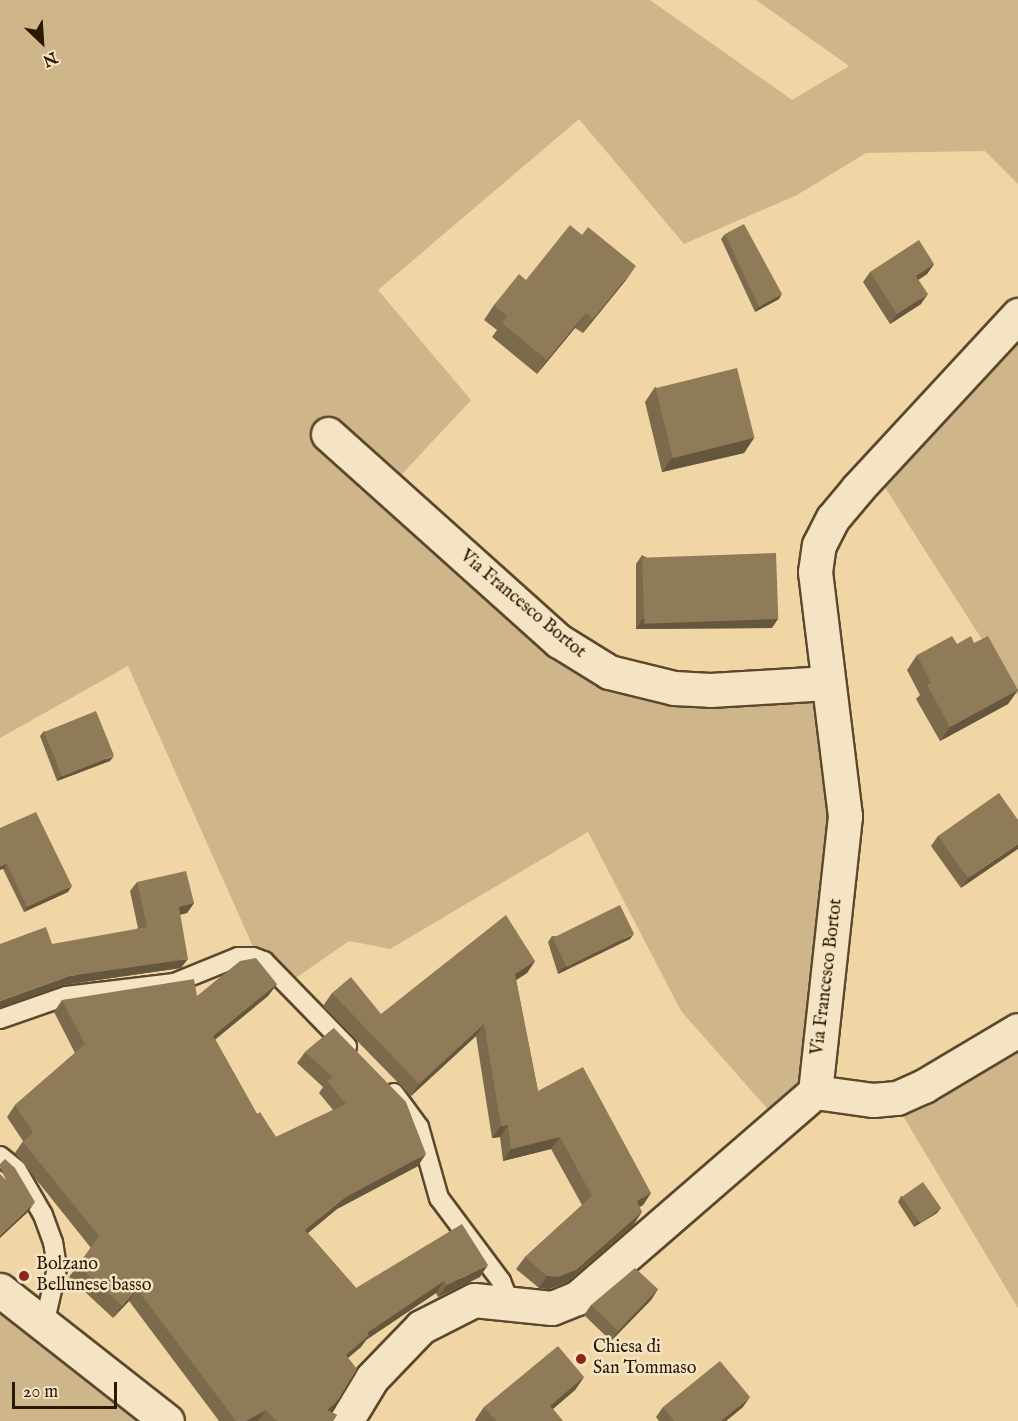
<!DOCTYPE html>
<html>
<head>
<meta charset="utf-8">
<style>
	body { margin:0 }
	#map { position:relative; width:1018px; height:1421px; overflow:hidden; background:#f0d6a5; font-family:"IM FELL English",serif }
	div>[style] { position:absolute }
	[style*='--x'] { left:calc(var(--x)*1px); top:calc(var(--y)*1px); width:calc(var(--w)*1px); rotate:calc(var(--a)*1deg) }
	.green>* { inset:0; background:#ceb68a }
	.roads { filter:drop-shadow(2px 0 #5b482d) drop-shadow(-2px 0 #5b482d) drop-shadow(0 2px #5b482d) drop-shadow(0 -2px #5b482d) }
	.lane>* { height:18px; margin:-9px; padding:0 9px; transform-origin:9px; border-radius:9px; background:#f5e4c4 }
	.street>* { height:33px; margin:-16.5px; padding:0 16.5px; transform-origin:16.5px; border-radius:16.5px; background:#f5e4c4 }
	.secondary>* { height:33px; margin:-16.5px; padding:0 16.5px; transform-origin:16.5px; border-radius:16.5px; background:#f5e4c4 }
	.wall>* { inset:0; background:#7c6a4c }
	.shaded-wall>* { inset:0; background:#65563e }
	.building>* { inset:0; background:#907b58; transform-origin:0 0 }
	.dots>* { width:16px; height:16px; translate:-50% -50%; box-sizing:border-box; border:3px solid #f5e4c4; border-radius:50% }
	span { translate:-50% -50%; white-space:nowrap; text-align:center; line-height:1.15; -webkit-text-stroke:5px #f5e4c4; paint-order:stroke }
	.street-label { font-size:18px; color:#291905 }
	.poi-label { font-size:18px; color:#291905 }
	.left { translate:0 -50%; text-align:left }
	.north { position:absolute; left:12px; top:12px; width:60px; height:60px; -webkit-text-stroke:4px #f5e4c4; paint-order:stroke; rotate:155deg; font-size:16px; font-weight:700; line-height:24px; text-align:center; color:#291905 }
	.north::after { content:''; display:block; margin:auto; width:21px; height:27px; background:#291905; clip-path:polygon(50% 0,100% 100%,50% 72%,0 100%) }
	.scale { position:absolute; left:12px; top:1382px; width:105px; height:27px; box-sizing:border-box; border:3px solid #291905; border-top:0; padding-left:8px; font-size:18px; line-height:21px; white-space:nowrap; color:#291905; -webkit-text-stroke:4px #f5e4c4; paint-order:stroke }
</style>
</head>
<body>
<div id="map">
	<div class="green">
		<div style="clip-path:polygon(0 0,650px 0,792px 100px,849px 66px,756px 0,1018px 0,1018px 184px,985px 151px,866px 153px,797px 195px,684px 244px,579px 119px,378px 290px,471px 400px,376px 502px,470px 578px,572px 672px,826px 673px,832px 1026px,787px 1131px,681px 1011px,588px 832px,390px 949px,349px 941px,290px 982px,254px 949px,128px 666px,0 738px)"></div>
		<div style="clip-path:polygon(1018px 301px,1018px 696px,870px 464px)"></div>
		<div style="clip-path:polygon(1018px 1031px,1018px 1308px,900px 1111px)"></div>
		<div style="clip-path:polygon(0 1301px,39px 1339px,139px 1421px,0 1421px)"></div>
	</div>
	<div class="roads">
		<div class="lane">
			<div style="--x:0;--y:1019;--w:70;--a:-19.2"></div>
			<div style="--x:66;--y:996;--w:109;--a:-6.9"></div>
			<div style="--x:174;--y:983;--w:69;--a:-22.1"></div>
			<div style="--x:238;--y:957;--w:15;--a:0"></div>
			<div style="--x:253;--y:957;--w:12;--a:20"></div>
			<div style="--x:264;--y:961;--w:119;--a:45.7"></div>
			<div style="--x:394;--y:1093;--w:42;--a:53.7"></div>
			<div style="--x:419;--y:1127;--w:74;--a:74.3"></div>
			<div style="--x:439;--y:1198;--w:104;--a:53.2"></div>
			<div style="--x:501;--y:1281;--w:24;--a:68"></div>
			<div style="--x:0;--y:1156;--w:22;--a:39"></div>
			<div style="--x:17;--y:1170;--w:52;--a:60"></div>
			<div style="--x:43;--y:1215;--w:29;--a:70"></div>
			<div style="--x:53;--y:1242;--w:26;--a:81"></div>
			<div style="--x:57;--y:1268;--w:58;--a:102.8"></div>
		</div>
		<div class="street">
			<div style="--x:328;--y:434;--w:310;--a:41.9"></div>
			<div style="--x:559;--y:641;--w:59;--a:31.8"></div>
			<div style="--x:609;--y:672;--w:67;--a:13.8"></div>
			<div style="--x:674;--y:688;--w:36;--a:3"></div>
			<div style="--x:710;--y:690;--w:118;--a:-3.4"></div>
			<div style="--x:815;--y:1092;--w:278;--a:-83.8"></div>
			<div style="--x:845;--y:816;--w:246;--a:-97"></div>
			<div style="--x:815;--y:572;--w:27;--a:-82"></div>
			<div style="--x:819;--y:545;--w:30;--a:-63"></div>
			<div style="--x:833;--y:518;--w:39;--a:-50"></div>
			<div style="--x:858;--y:488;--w:236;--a:-47.2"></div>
			<div style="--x:346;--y:1421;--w:50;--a:-58.8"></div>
			<div style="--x:372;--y:1378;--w:71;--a:-46.1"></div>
			<div style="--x:421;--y:1327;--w:59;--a:-27"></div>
			<div style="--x:474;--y:1300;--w:78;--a:5.9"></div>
			<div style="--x:552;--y:1308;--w:27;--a:-22"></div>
			<div style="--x:577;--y:1298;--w:315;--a:-40.9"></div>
			<div style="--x:815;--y:1092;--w:59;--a:7.9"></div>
			<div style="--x:873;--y:1100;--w:24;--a:-5"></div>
			<div style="--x:897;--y:1098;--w:30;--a:-24"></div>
			<div style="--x:924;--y:1086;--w:109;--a:-30.8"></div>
		</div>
		<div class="secondary">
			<div style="--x:0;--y:1290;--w:212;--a:38.1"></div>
		</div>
	</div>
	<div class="wall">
		<div style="clip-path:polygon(725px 234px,779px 299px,755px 312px,721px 239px)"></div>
		<div style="clip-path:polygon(934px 264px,927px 274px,918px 280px,921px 304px,890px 324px,863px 282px,870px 272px)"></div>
		<div style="clip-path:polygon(526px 280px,626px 280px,583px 333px,575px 328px,537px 374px,492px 337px,497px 330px,484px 320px,494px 305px)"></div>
		<div style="clip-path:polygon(655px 387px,754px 438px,744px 453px,662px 472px,645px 402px)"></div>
		<div style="clip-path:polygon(642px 555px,772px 628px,636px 629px,636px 564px)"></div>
		<div style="clip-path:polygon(974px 643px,1018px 690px,1008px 704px,940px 741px,916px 699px,920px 695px,907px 670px,917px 655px,957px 644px)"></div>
		<div style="clip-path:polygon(44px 731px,110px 761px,57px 781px,40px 736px)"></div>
		<div style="clip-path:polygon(1018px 820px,961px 888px,931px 846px,938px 836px)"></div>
		<div style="clip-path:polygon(0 828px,68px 892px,24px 912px,3px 869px)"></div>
		<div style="clip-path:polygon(137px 882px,194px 903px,187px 913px,180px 915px,181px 968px,63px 985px,138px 928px,130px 891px)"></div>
		<div style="clip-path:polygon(552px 936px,630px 939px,558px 974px,548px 942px)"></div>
		<div style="clip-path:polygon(535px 961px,527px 973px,516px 980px,538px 1091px,651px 1193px,643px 1205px,640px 1207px,634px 1224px,567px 1282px,549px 1289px,539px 1288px,516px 1269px,525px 1257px,582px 1205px,551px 1149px,503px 1161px,500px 1137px,492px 1138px,476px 1036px,411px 1096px,323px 1006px,332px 993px,381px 1014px)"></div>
		<div style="clip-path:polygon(277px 984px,268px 996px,215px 1039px,257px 1114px,276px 1137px,333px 1110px,319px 1093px,323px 1087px,297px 1063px,305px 1052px,334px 1028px,418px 1166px,337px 1209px,308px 1233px,356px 1288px,480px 1277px,438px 1297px,436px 1293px,366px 1340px,361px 1347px,348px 1358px,330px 1411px,337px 1415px,333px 1421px,219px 1421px,129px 1301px,113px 1318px,69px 1277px,91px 1248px,15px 1153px,23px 1141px,7px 1117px,15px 1105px,75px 1053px,54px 1012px,62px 1000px,197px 996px)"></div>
		<div style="clip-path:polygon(901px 1196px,937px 1213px,914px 1227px,898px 1202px)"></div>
		<div style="clip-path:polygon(658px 1289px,651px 1300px,611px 1341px,584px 1315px,591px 1305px)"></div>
		<div style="clip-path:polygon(584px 1377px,575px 1390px,553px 1409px,563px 1421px,476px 1421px,475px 1420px,484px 1407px)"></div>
		<div style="clip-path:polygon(663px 1407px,743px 1407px,726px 1421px,659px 1421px,656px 1417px)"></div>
	</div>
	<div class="shaded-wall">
		<div style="clip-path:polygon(934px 264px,927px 274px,909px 286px,916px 276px)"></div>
		<div style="clip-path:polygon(636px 266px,626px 280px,583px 333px,593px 319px)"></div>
		<div style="clip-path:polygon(782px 294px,779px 299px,755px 312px,759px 307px)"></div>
		<div style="clip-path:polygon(928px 294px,921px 304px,890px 324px,897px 314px)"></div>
		<div style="clip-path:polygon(586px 313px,575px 328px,537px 374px,547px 360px)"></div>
		<div style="clip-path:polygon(754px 438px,744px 453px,662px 472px,672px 458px)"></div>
		<div style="clip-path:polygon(642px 619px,778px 619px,772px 628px,636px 629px)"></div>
		<div style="clip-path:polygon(1018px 690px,1008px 704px,940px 741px,950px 727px)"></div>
		<div style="clip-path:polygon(114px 756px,110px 761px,57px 781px,61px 776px)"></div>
		<div style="clip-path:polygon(1018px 844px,1018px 849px,961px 888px,968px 878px)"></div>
		<div style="clip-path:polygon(7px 864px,3px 869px,0 870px,0 866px)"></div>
		<div style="clip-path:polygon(72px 886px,68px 892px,24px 912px,27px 907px)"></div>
		<div style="clip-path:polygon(194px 903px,187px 913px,172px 916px,179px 907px)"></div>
		<div style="clip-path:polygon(634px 934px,630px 939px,558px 974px,561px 969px)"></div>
		<div style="clip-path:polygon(188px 959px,181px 968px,63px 985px,0 1008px,0 1001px,69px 976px)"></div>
		<div style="clip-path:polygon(535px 961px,527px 973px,507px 986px,515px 974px)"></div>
		<div style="clip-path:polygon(277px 984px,268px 996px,205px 1048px,213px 1036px)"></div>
		<div style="clip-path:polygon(484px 1024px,476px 1036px,411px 1096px,419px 1084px)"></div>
		<div style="clip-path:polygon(508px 1125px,500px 1137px,492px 1138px,501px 1126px)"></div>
		<div style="clip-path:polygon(560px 1137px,551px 1149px,503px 1161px,511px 1149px)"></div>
		<div style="clip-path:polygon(426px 1154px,418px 1166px,337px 1209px,297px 1242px,305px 1230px,346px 1197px)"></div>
		<div style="clip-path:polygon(651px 1193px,643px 1205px,628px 1213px,637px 1201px)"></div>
		<div style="clip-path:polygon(35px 1202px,28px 1212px,0 1238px,0 1235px)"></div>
		<div style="clip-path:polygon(941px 1208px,937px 1213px,914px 1227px,917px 1222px)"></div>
		<div style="clip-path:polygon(642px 1212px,634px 1224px,567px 1282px,549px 1289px,539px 1288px,547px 1276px)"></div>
		<div style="clip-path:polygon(488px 1265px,480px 1277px,438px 1297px,447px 1285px)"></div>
		<div style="clip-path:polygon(444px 1281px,436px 1293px,366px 1340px,361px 1347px,337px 1367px,346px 1355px,367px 1333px)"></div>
		<div style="clip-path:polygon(137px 1289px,129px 1301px,113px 1318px,122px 1306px)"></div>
		<div style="clip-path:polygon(658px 1289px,651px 1300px,611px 1341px,618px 1331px)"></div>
		<div style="clip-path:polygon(584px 1377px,575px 1390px,541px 1419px,550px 1406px)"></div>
		<div style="clip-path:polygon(750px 1397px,743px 1407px,726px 1421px,721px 1421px)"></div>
		<div style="clip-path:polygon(338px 1400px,330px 1412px,327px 1410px)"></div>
		<div style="clip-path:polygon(266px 1410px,258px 1421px,246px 1421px)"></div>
	</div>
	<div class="building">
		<div style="clip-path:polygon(744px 224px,782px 294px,759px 307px,725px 234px)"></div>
		<div style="clip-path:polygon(570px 225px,582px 235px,588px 227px,636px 266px,593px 319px,586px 313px,547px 360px,502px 323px,507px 316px,494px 305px,519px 274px,526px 280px)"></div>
		<div style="clip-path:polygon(919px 240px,934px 264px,916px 276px,928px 294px,897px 314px,870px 272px)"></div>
		<div style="left:737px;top:368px;width:72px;height:84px;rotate:76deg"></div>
		<div style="left:776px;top:553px;width:66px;height:134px;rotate:88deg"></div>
		<div style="clip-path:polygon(952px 636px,957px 644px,971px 636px,974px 643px,988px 636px,1018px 690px,950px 727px,927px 685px,931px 683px,917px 655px)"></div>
		<div style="left:96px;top:711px;width:48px;height:56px;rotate:68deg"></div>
		<div style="clip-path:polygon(999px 793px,1018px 820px,1018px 844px,968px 878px,938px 836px)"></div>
		<div style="clip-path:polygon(36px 812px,72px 886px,27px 907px,7px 864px,0 866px,0 828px)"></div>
		<div style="clip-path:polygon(186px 871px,194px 903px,179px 907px,188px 959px,69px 976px,0 1001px,0 944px,46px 927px,52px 944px,147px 927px,137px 882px)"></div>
		<div style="left:620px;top:905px;width:32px;height:75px;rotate:64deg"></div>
		<div style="clip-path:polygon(506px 915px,535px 961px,515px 974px,538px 1091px,583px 1067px,651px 1193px,637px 1201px,642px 1212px,576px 1270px,558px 1277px,547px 1276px,525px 1257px,592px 1196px,560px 1137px,511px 1149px,508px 1125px,501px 1126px,484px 1024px,419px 1084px,332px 993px,351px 977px,381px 1014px)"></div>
		<div style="clip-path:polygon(256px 958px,277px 984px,213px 1036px,257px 1114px,260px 1112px,276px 1137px,346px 1104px,327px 1081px,333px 1077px,305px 1052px,334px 1028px,406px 1102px,426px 1154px,346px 1197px,305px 1230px,356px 1288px,462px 1224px,488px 1265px,447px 1285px,444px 1281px,367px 1333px,369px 1335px,346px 1355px,357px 1369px,338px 1400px,327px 1410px,337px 1415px,332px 1421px,277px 1421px,266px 1410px,246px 1421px,236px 1421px,137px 1289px,122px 1306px,78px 1265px,99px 1236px,23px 1142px,33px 1132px,15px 1105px,85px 1044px,62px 1000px,194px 979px,197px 996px,240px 961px)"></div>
		<div style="clip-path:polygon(5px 1159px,15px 1168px,35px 1202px,0 1235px,0 1174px,6px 1180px,0 1167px,0 1164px)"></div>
		<div style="left:923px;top:1182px;width:32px;height:26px;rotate:55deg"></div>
		<div style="clip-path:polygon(635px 1268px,658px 1289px,618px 1331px,591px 1305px)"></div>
		<div style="clip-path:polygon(558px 1346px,584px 1377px,550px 1406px,563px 1421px,496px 1421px,484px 1407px)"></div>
		<div style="clip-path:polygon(720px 1361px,750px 1397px,721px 1421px,674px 1421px,663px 1407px)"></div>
	</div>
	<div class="dots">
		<div style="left:24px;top:1276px;background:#8f2418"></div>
		<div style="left:581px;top:1359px;background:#8f2418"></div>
	</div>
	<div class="street-label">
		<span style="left:522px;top:605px;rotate:40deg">Via Francesco Bortot</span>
		<span style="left:828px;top:977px;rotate:-83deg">Via Francesco Bortot</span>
	</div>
	<div class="poi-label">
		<span class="left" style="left:36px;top:1276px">Bolzano<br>Bellunese basso</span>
		<span class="left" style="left:593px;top:1359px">Chiesa di<br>San Tommaso</span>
	</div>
	<div class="north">N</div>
	<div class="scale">20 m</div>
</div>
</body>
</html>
